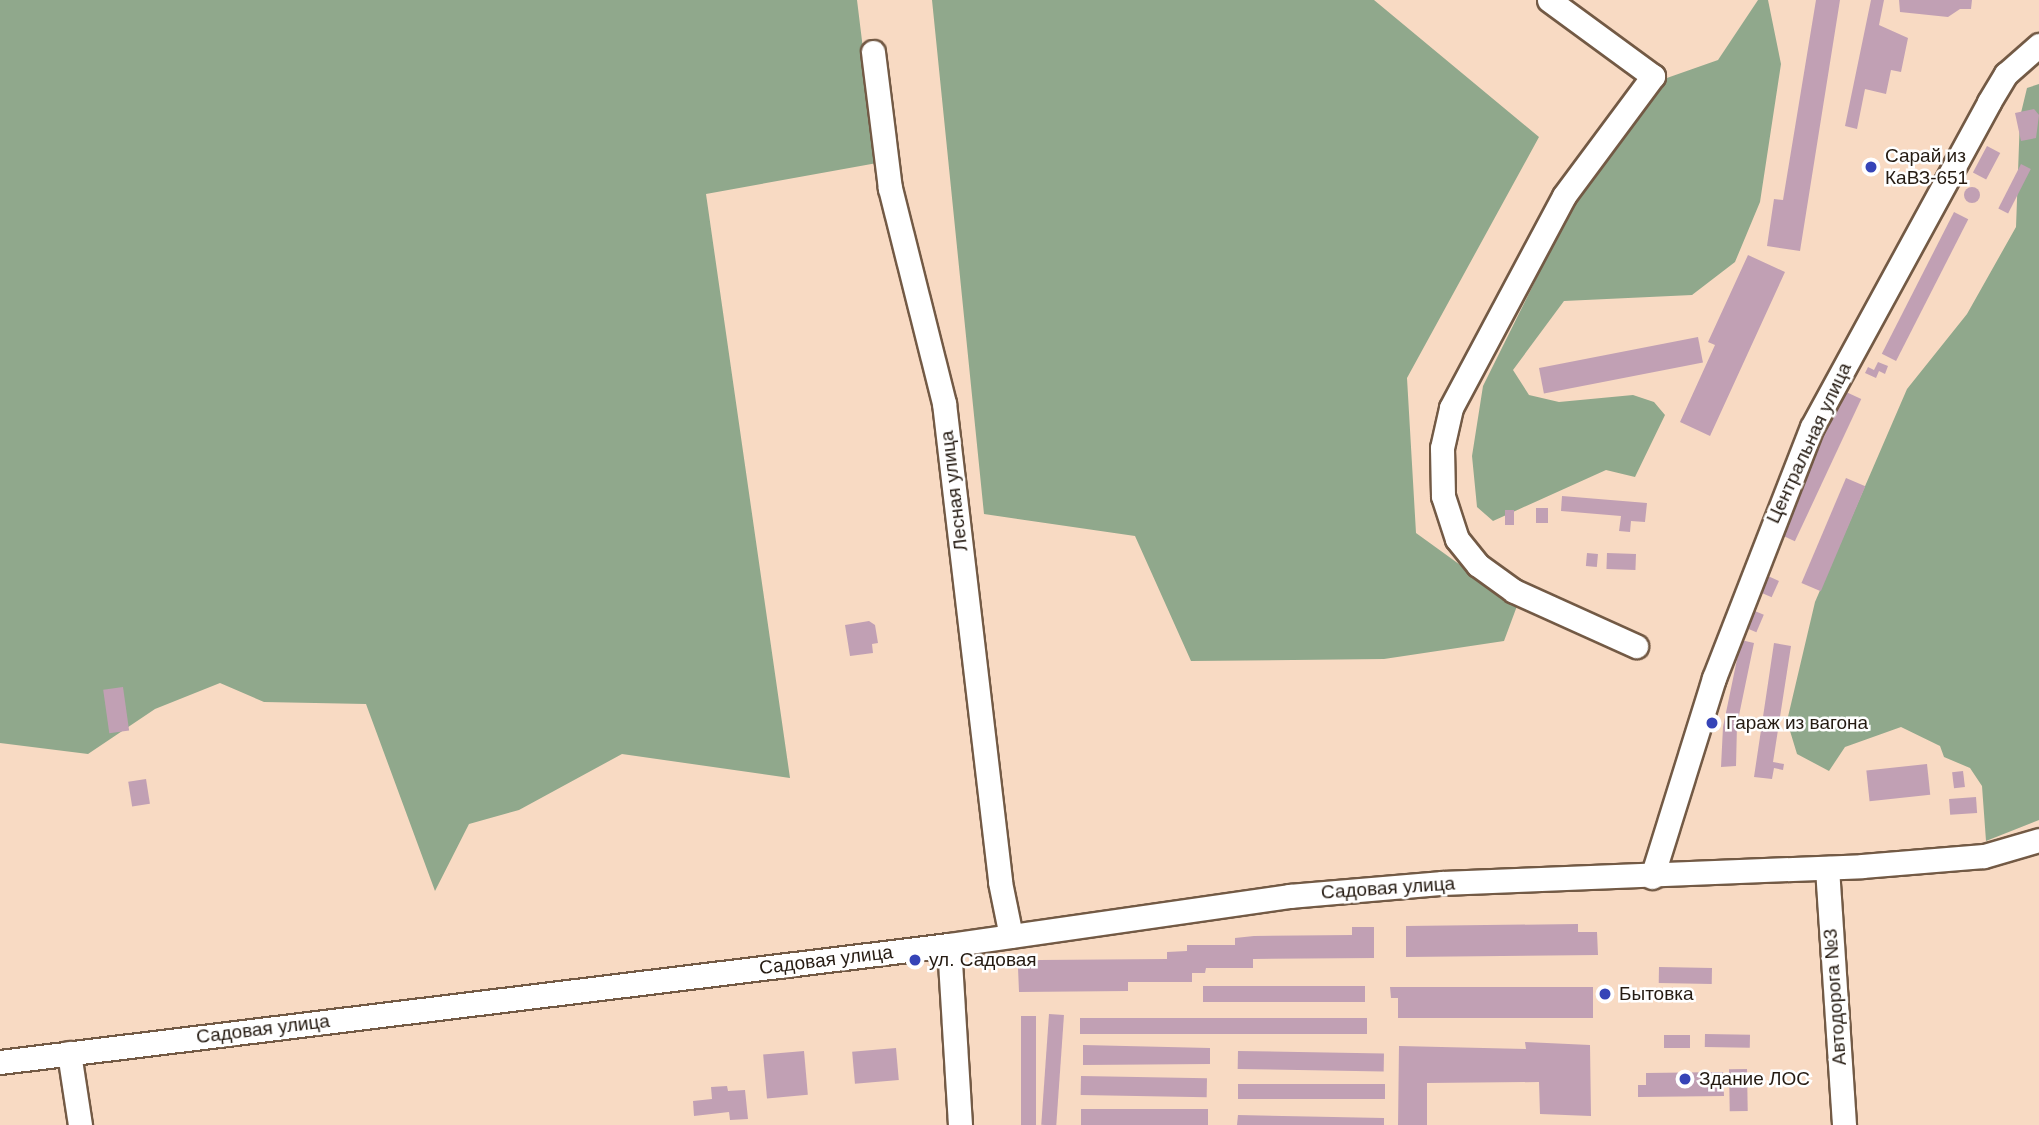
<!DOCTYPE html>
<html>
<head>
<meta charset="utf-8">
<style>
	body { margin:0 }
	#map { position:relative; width:2039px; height:1125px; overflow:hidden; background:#f8dac3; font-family:Helvetica,sans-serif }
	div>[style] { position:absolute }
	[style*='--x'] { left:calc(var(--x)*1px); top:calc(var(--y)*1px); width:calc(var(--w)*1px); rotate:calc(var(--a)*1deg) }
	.forest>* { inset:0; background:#90a88c }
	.building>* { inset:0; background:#c1a0b4; transform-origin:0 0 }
	.round { border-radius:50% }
	.roads { filter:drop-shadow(2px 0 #735a45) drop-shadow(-2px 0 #735a45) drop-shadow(0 2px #735a45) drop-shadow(0 -2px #735a45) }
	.minor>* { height:23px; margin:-11.5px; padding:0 11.5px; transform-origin:11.5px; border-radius:11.5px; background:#fff }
	.dots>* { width:19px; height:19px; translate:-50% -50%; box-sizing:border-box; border:4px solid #fff; border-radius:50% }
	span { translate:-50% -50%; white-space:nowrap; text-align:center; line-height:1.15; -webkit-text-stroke:5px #fff; paint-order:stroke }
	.poi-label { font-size:19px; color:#251b12 }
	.left { translate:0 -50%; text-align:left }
	.street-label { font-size:19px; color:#251b12 }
</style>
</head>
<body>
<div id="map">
	<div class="forest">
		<div style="clip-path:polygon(0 0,857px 0,877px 163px,706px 194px,790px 778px,622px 754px,519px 810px,469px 824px,435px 891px,366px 704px,264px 702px,220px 683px,155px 709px,88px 754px,0 743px)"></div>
		<div style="clip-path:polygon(932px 0,1374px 0,1539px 137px,1407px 378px,1416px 533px,1517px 606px,1504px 641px,1384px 659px,1191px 661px,1135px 536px,984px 514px)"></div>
		<div style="clip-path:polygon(1758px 0,1768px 0,1781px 64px,1760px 202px,1735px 262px,1692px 295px,1564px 301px,1513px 370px,1529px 395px,1559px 402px,1633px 395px,1654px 402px,1665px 415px,1635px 477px,1606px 470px,1493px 521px,1477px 507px,1472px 456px,1483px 386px,1575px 201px,1664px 79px,1718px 60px)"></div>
		<div style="clip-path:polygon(2039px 84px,2039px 820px,1986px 841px,1982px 786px,1970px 768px,1944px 757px,1940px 746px,1901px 727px,1845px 747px,1829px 771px,1797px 754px,1787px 721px,1815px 602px,1907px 389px,1967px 314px,2016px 227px,2020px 117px,2027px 88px)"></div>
	</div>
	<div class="building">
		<div style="clip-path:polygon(1816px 0,1840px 0,1800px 251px,1767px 246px,1774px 199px,1783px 200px)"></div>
		<div style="clip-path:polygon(1871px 0,1884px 0,1879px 25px,1908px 38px,1901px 72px,1891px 70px,1886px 94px,1865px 89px,1857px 129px,1845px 126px)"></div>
		<div style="clip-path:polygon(1899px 0,1972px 0,1971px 9px,1960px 9px,1948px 17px,1900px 12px)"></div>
		<div style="clip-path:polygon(2034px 109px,2039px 115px,2036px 138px,2021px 141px,2015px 113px)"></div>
		<div style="left:1987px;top:146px;width:15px;height:30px;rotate:28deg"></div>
		<div style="left:2021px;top:164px;width:11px;height:50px;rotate:27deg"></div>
		<div class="round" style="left:1964px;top:187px;width:16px;height:16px"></div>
		<div style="left:1954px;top:212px;width:16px;height:159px;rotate:27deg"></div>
		<div style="clip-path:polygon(1748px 255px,1785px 272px,1710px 436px,1680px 422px,1715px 345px,1708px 342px)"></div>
		<div style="left:1698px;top:337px;width:26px;height:162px;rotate:79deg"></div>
		<div style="clip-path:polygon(1878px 362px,1888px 366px,1885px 374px,1879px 371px,1876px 378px,1865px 373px,1868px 367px,1874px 370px)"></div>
		<div style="left:1844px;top:391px;width:19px;height:157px;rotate:25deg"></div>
		<div style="left:1846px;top:478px;width:21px;height:114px;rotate:23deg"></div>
		<div style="clip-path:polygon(1562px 496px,1647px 503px,1645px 522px,1631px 521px,1630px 532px,1619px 531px,1621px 516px,1561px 511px)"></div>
		<div style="left:1536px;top:508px;width:12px;height:15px"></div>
		<div style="left:1505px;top:510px;width:9px;height:15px"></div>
		<div style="left:1587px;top:553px;width:11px;height:13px;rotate:5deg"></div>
		<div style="left:1607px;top:553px;width:29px;height:16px;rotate:2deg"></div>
		<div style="left:1768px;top:576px;width:12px;height:18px;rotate:24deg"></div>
		<div style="left:1750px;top:609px;width:15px;height:19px;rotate:23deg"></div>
		<div style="clip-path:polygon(869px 621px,875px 625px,878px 643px,872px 644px,873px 653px,850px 656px,845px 625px)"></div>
		<div style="clip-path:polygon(1741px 640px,1754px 643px,1737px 725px,1736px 766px,1721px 767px,1723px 727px)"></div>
		<div style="clip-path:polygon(1774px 643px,1791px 646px,1773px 762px,1784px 764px,1783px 770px,1774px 768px,1772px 779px,1754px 777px)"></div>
		<div style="left:123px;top:687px;width:44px;height:20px;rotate:82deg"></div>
		<div style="left:1927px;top:764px;width:31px;height:61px;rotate:84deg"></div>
		<div style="left:1963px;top:771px;width:16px;height:11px;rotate:83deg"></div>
		<div style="left:146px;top:779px;width:25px;height:18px;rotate:81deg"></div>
		<div style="left:1976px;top:797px;width:16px;height:27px;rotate:86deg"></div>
		<div style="clip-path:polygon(1578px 924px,1578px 932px,1597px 932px,1598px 955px,1406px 957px,1406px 926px)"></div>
		<div style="clip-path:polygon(1352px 927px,1374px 927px,1374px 958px,1253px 959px,1253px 968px,1206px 968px,1205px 973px,1192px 973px,1192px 982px,1128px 982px,1128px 991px,1019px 992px,1018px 968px,1039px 960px,1167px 959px,1167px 952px,1187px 951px,1187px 945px,1235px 945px,1235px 938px,1254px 936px,1352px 935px)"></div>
		<div style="left:1659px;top:967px;width:53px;height:16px;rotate:1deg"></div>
		<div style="left:1203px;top:986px;width:162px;height:16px"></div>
		<div style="clip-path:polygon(1390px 987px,1593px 987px,1593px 1018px,1398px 1018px,1398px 998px,1391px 998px)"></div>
		<div style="left:1049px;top:1014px;width:15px;height:111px;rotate:4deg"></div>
		<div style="left:1021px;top:1016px;width:15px;height:109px"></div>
		<div style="left:1080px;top:1018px;width:287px;height:16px"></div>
		<div style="left:1705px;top:1034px;width:45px;height:13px;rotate:1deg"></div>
		<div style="left:1664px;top:1035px;width:26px;height:13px"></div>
		<div style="clip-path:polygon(1525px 1042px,1590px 1045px,1591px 1116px,1540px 1114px,1539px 1082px,1427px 1083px,1427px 1125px,1398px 1125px,1399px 1046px,1526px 1049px)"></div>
		<div style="clip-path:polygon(1083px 1045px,1210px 1048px,1210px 1064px,1083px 1065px)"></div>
		<div style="left:896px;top:1048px;width:32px;height:44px;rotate:85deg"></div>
		<div style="left:804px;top:1051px;width:44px;height:41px;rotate:85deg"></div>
		<div style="left:1238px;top:1051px;width:146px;height:18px;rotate:1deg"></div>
		<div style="left:1747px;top:1069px;width:42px;height:18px;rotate:89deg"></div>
		<div style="clip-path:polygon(1723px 1072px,1724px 1096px,1638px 1097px,1638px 1085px,1646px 1085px,1646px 1073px)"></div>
		<div style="left:1081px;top:1076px;width:126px;height:19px;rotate:1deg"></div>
		<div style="left:1238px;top:1084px;width:147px;height:15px"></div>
		<div style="clip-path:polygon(727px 1086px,728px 1091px,745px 1090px,748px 1119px,730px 1120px,729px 1112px,694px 1116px,693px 1101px,712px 1099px,711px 1087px)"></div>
		<div style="left:1081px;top:1109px;width:127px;height:16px"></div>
		<div style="clip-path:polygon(1238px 1115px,1384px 1118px,1384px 1125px,1237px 1125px)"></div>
	</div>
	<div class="roads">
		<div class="minor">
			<div style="--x:1549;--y:0;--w:129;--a:36.2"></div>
			<div style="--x:1653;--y:76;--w:149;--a:126.6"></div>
			<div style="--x:1564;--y:196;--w:240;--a:118.1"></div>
			<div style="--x:1451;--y:408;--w:41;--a:102.7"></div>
			<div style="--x:1442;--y:448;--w:48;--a:88.8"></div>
			<div style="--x:1443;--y:496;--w:45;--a:72"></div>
			<div style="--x:1457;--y:539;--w:33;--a:51"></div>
			<div style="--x:1478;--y:565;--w:44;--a:35.8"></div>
			<div style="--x:1514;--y:591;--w:134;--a:24.3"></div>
			<div style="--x:873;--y:52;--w:137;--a:82.9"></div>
			<div style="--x:890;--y:188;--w:222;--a:75.9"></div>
			<div style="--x:944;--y:403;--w:482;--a:83.3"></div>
			<div style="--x:1000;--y:882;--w:55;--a:78.5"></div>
			<div style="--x:1827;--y:868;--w:258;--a:86.2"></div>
			<div style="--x:1652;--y:877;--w:208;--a:-72.7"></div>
			<div style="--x:1714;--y:678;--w:269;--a:-68.7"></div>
			<div style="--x:1812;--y:427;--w:370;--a:-61.4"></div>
			<div style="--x:1989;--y:102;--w:33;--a:-59"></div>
			<div style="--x:2006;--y:74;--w:44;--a:-41.3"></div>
			<div style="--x:949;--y:945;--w:180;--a:86.5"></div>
			<div style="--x:69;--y:1053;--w:73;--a:81.3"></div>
			<div style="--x:0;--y:1062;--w:956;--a:-7.03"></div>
			<div style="--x:949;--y:945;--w:344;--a:-8.2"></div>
			<div style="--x:1289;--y:896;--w:154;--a:-4.9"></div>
			<div style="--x:1442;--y:883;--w:420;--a:-2.3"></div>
			<div style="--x:1862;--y:866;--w:122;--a:-4.7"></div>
			<div style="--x:1984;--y:856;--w:57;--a:-16.2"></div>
		</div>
	</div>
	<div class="dots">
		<div style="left:1871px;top:167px;background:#3644b7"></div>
		<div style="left:1712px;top:723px;background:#3644b7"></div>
		<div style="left:915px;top:960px;background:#3644b7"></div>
		<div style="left:1605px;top:994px;background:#3644b7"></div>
		<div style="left:1685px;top:1079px;background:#3644b7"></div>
	</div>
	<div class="poi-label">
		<span class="left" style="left:1885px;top:167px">Сарай из<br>КаВЗ-651</span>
		<span class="left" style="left:1726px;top:723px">Гараж из вагона</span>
		<span class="left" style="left:929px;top:960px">ул. Садовая</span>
		<span class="left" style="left:1619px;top:994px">Бытовка</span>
		<span class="left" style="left:1699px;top:1079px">Здание ЛОС</span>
	</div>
	<div class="street-label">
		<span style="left:1809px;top:443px;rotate:-65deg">Центральная улица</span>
		<span style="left:954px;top:491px;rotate:-97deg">Лесная улица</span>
		<span style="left:1388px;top:888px;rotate:-4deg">Садовая улица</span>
		<span style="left:826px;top:960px;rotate:-7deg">Садовая улица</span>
		<span style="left:1835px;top:997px;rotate:-94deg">Автодорога №3</span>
		<span style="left:263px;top:1029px;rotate:-7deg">Садовая улица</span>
	</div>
</div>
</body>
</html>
